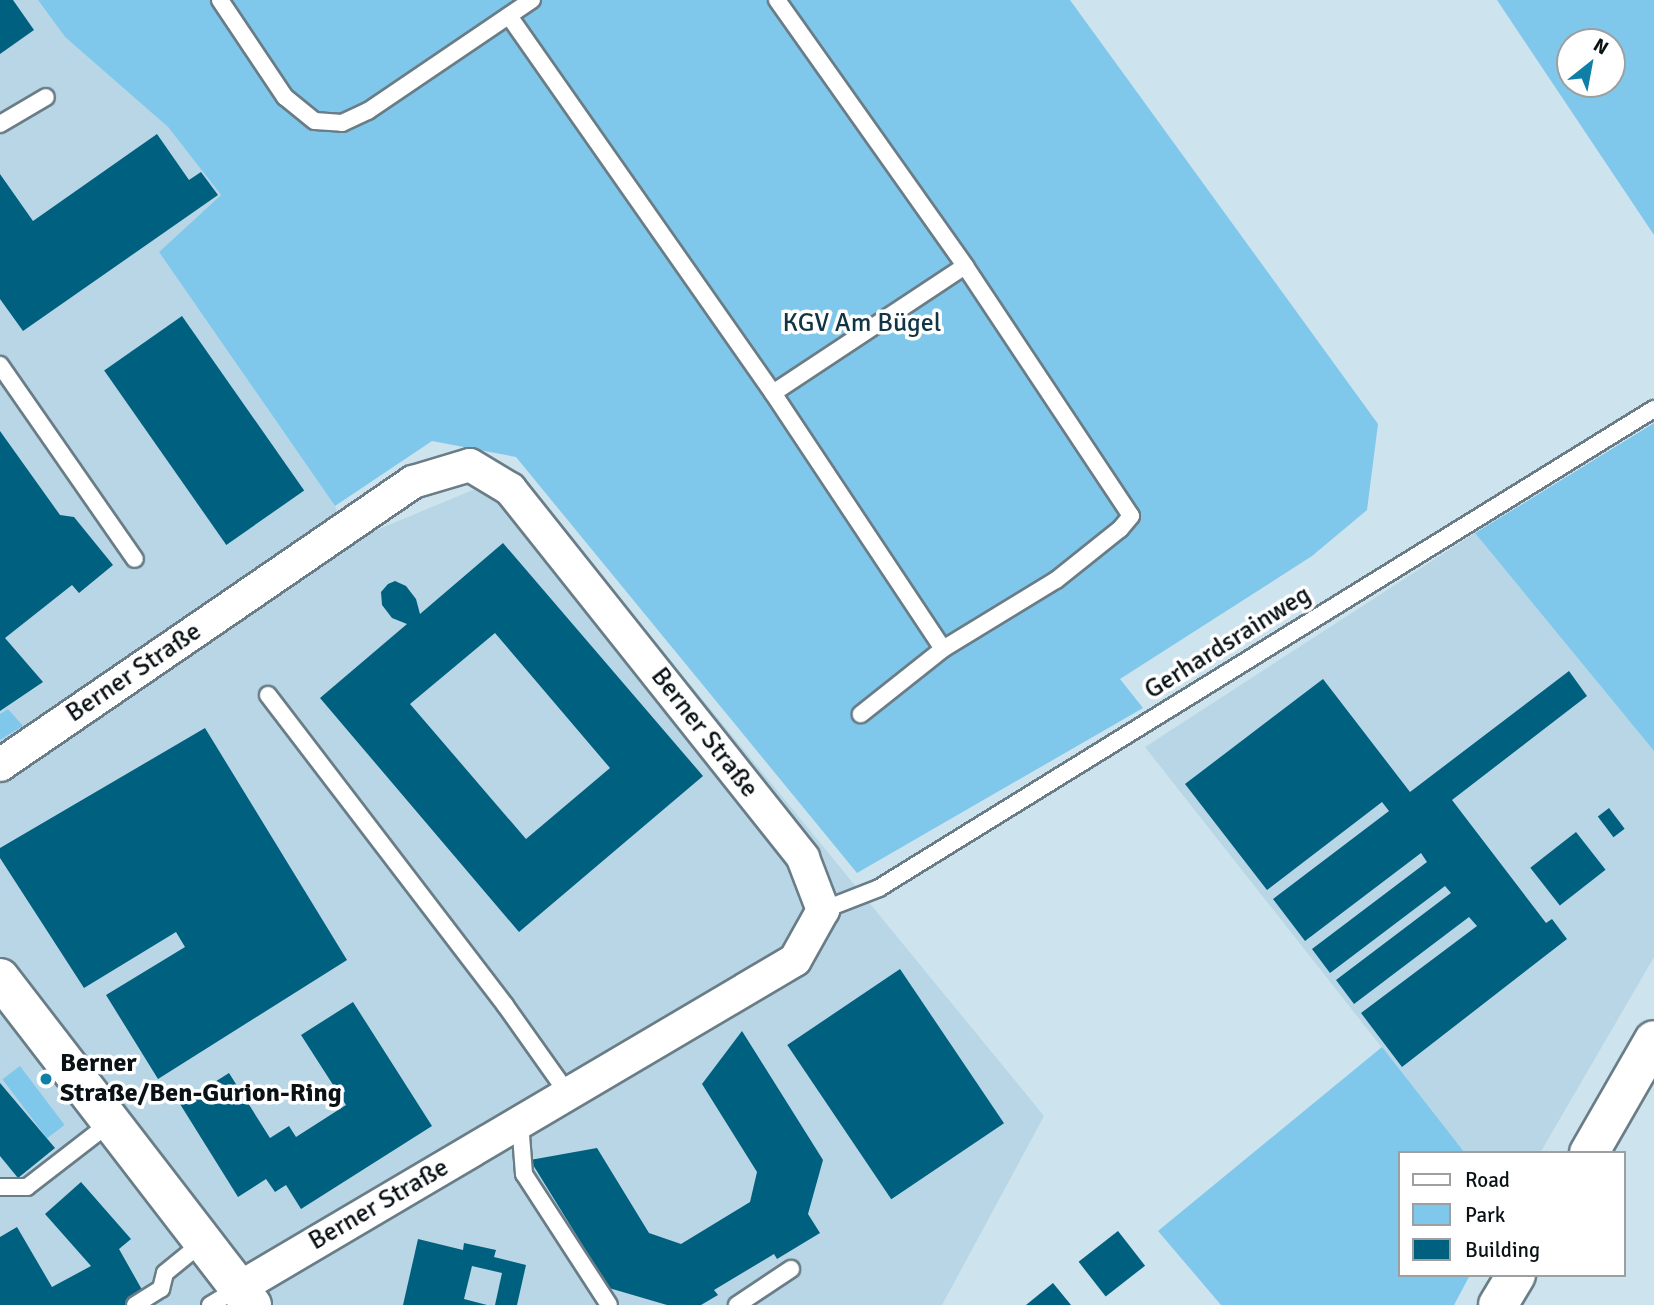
<!DOCTYPE html>
<html>
<head>
<meta charset="utf-8">
<style>
	body { margin:0 }
	#map { position:relative; width:1654px; height:1305px; overflow:hidden; background:#cde3ee; font-family:Signika,sans-serif }
	div>[style] { position:absolute }
	[style*='--x'] { left:calc(var(--x)*1px); top:calc(var(--y)*1px); width:calc(var(--w)*1px); rotate:calc(var(--a)*1deg) }
	.built>* { inset:0; background:#b8d6e5 }
	.green>* { inset:0; background:#80c8eb; transform-origin:0 0 }
	.building>* { inset:0; background:#006080; transform-origin:0 0 }
	.roads { filter:drop-shadow(2px 0 #6a7d87) drop-shadow(-2px 0 #6a7d87) drop-shadow(0 2px #6a7d87) drop-shadow(0 -2px #6a7d87) }
	.service>* { height:16px; margin:-8px; padding:0 8px; transform-origin:8px; border-radius:8px; background:#fff }
	.minor>* { height:32px; margin:-16px; padding:0 16px; transform-origin:16px; border-radius:16px; background:#fff }
	.tertiary>* { height:38px; margin:-19px; padding:0 19px; transform-origin:19px; border-radius:19px; background:#fff }
	.dots>* { width:19px; height:19px; translate:-50% -50%; box-sizing:border-box; border:4px solid #fff; border-radius:50% }
	span { translate:-50% -50%; white-space:nowrap; text-align:center; line-height:1.15; -webkit-text-stroke:7px #fff; paint-order:stroke }
	.park-label { font-size:26px; color:#113544 }
	.street-label { font-size:26px; color:#0a1215 }
	.poi-label { font-size:26px; color:#0a1215; font-weight:700 }
	.left { translate:0 -50%; text-align:left }
	.legend { position:absolute; left:1398px; top:1151px; width:228px; height:126px; box-sizing:border-box; background:#fff; border:2px solid #9da0a1; margin:0; padding:9px 12px; list-style:none; font-size:21px; color:#0a1215 }
	.legend li { display:flex; align-items:center; gap:14px; height:35px }
	.legend b { width:35px; border:2px solid #9da0a1 }
	.north { position:absolute; left:1556px; top:28px; width:70px; height:70px; box-sizing:border-box; background:#fff; border:2px solid #9da0a1; border-radius:50%; rotate:31deg; font-size:19px; font-weight:700; line-height:28px; text-align:center; color:#0a1215 }
	.north::after { content:''; display:block; margin:auto; width:24px; height:32px; background:#0f7fa7; clip-path:polygon(50% 0,100% 100%,50% 72%,0 100%) }
</style>
</head>
<body>
<div id="map">
	<div class="built">
		<div style="clip-path:polygon(0 0,38px 0,65px 37px,168px 127px,221px 195px,159px 252px,335px 506px,348px 542px,516px 472px,1044px 1116px,942px 1305px,0 1305px)"></div>
		<div style="clip-path:polygon(1475px 533px,1654px 751px,1654px 957px,1540px 1153px,1465px 1153px,1145px 747px)"></div>
	</div>
	<div class="green">
		<div style="clip-path:polygon(38px 0,1070px 0,1378px 424px,1367px 510px,1312px 556px,1120px 679px,1143px 708px,857px 873px,516px 457px,432px 441px,335px 506px,159px 252px,221px 195px,168px 127px,65px 37px)"></div>
		<div style="clip-path:polygon(evenodd,1497px 0,1654px 0,1654px 235px,1497px 0,1570px 42px,1612px 42px,1612px 84px,1570px 84px,1570px 42px)"></div>
		<div style="clip-path:polygon(1654px 423px,1654px 751px,1475px 533px)"></div>
		<div style="clip-path:polygon(8px 709px,23px 726px,0 740px,0 714px)"></div>
		<div style="clip-path:polygon(1382px 1047px,1465px 1153px,1400px 1153px,1400px 1275px,1470px 1275px,1454px 1305px,1221px 1305px,1158px 1231px)"></div>
		<div style="left:20px;top:1066px;width:74px;height:22px;rotate:53deg"></div>
	</div>
	<div class="building">
		<div style="clip-path:polygon(0 0,13px 0,34px 30px,0 54px)"></div>
		<div style="clip-path:polygon(157px 134px,189px 180px,201px 172px,218px 195px,23px 331px,0 299px,0 174px,33px 221px)"></div>
		<div style="left:182px;top:316px;width:213px;height:95px;rotate:55deg"></div>
		<div style="clip-path:polygon(0 431px,60px 515px,74px 517px,113px 565px,79px 593px,72px 585px,5px 638px,43px 682px,0 711px)"></div>
		<div style="clip-path:polygon(evenodd,503px 543px,703px 776px,519px 932px,320px 698px,407px 624px,392px 618px,382px 605px,381px 592px,388px 584px,395px 581px,406px 586px,416px 599px,420px 614px,503px 543px,495px 633px,610px 768px,526px 839px,410px 704px,495px 633px)"></div>
		<div style="clip-path:polygon(1569px 671px,1587px 696px,1452px 800px,1546px 923px,1552px 919px,1567px 939px,1402px 1067px,1361px 1013px,1477px 926px,1469px 917px,1354px 1004px,1336px 980px,1451px 893px,1445px 886px,1330px 973px,1312px 949px,1427px 862px,1421px 853px,1305px 941px,1273px 899px,1389px 811px,1382px 802px,1267px 890px,1185px 784px,1323px 679px,1410px 792px)"></div>
		<div style="clip-path:polygon(205px 728px,347px 960px,158px 1079px,106px 995px,185px 947px,176px 932px,84px 988px,0 858px,0 848px)"></div>
		<div style="left:1609px;top:808px;width:26px;height:14px;rotate:53deg"></div>
		<div style="left:1576px;top:832px;width:48px;height:58px;rotate:52deg"></div>
		<div style="left:900px;top:969px;width:186px;height:136px;rotate:56deg"></div>
		<div style="clip-path:polygon(353px 1002px,432px 1126px,301px 1209px,286px 1185px,275px 1192px,266px 1179px,238px 1197px,180px 1104px,229px 1073px,270px 1138px,289px 1126px,296px 1137px,346px 1105px,301px 1035px)"></div>
		<div style="clip-path:polygon(742px 1031px,823px 1160px,808px 1214px,820px 1233px,777px 1259px,774px 1254px,714px 1290px,718px 1295px,701px 1305px,667px 1305px,609px 1288px,530px 1160px,597px 1148px,649px 1233px,681px 1244px,750px 1202px,757px 1172px,702px 1084px)"></div>
		<div style="clip-path:polygon(0 1083px,55px 1148px,18px 1178px,0 1156px)"></div>
		<div style="clip-path:polygon(81px 1182px,131px 1239px,119px 1249px,145px 1295px,128px 1305px,0 1305px,0 1237px,17px 1227px,52px 1287px,91px 1266px,45px 1214px)"></div>
		<div style="left:1118px;top:1231px;width:44px;height:50px;rotate:52deg"></div>
		<div style="clip-path:polygon(418px 1239px,463px 1250px,464px 1243px,496px 1250px,494px 1257px,526px 1265px,517px 1305px,495px 1305px,502px 1273px,472px 1266px,464px 1299px,487px 1305px,403px 1305px)"></div>
		<div style="clip-path:polygon(1053px 1283px,1071px 1305px,1026px 1305px)"></div>
	</div>
	<div class="roads">
		<div class="service">
			<div style="--x:220;--y:0;--w:117;--a:56.2"></div>
			<div style="--x:285;--y:97;--w:38;--a:39"></div>
			<div style="--x:315;--y:121;--w:27;--a:4"></div>
			<div style="--x:342;--y:123;--w:29;--a:-25"></div>
			<div style="--x:368;--y:111;--w:198;--a:-34.1"></div>
			<div style="--x:777;--y:0;--w:326;--a:54.7"></div>
			<div style="--x:965;--y:266;--w:300;--a:56.4"></div>
			<div style="--x:1131;--y:516;--w:17;--a:130"></div>
			<div style="--x:1120;--y:529;--w:82;--a:141.4"></div>
			<div style="--x:1056;--y:580;--w:132;--a:148.6"></div>
			<div style="--x:943;--y:649;--w:105;--a:141.6"></div>
			<div style="--x:509;--y:16;--w:460;--a:55"></div>
			<div style="--x:773;--y:393;--w:307;--a:56.4"></div>
			<div style="--x:0;--y:124;--w:53;--a:-30.4"></div>
			<div style="--x:0;--y:365;--w:236;--a:55.2"></div>
			<div style="--x:773;--y:393;--w:230;--a:-33.5"></div>
			<div style="--x:268;--y:695;--w:390;--a:52.6"></div>
			<div style="--x:505;--y:1005;--w:109;--a:54.7"></div>
			<div style="--x:823;--y:910;--w:60;--a:-21.4"></div>
			<div style="--x:879;--y:888;--w:911;--a:-31.72"></div>
			<div style="--x:520;--y:1122;--w:52;--a:85.6"></div>
			<div style="--x:524;--y:1174;--w:156;--a:57"></div>
			<div style="--x:0;--y:1187;--w:27;--a:0"></div>
			<div style="--x:27;--y:1187;--w:106;--a:-37.7"></div>
			<div style="--x:135;--y:1305;--w:31;--a:-32"></div>
			<div style="--x:161;--y:1289;--w:16;--a:-76"></div>
			<div style="--x:165;--y:1273;--w:49;--a:-39.2"></div>
			<div style="--x:210;--y:1305;--w:33;--a:-31"></div>
			<div style="--x:737;--y:1305;--w:65;--a:-33.7"></div>
		</div>
		<div class="minor">
			<div style="--x:0;--y:765;--w:501;--a:-34.42"></div>
			<div style="--x:413;--y:482;--w:59;--a:-16.6"></div>
			<div style="--x:470;--y:465;--w:47;--a:31"></div>
			<div style="--x:510;--y:489;--w:471;--a:51.5"></div>
			<div style="--x:803;--y:858;--w:56;--a:69"></div>
			<div style="--x:823;--y:910;--w:57;--a:119.2"></div>
			<div style="--x:795;--y:960;--w:646;--a:149.46"></div>
		</div>
		<div class="tertiary">
			<div style="--x:0;--y:978;--w:413;--a:52.4"></div>
			<div style="--x:1589;--y:1153;--w:130;--a:-60.1"></div>
			<div style="--x:1498;--y:1305;--w:35;--a:-59"></div>
		</div>
	</div>
	<div class="dots">
		<div style="left:46px;top:1079px;background:#0f7fa7"></div>
	</div>
	<div class="park-label">
		<span style="left:862px;top:324px">KGV Am Bügel</span>
	</div>
	<div class="street-label">
		<span style="left:1228px;top:643px;rotate:-32deg">Gerhardsrainweg</span>
		<span style="left:134px;top:673px;rotate:-34deg">Berner Straße</span>
		<span style="left:704px;top:733px;rotate:52deg">Berner Straße</span>
		<span style="left:379px;top:1205px;rotate:-30deg">Berner Straße</span>
	</div>
	<div class="poi-label">
		<span class="left" style="left:60px;top:1079px">Berner<br>Straße/Ben-Gurion-Ring</span>
	</div>
	<ul class="legend">
	<li><b style="height:9px;background:#fff"></b>Road</li>
	<li><b style="height:19px;background:#80c8eb"></b>Park</li>
	<li><b style="height:19px;background:#006080"></b>Building</li>
	</ul>
	<div class="north">N</div>
</div>
</body>
</html>
